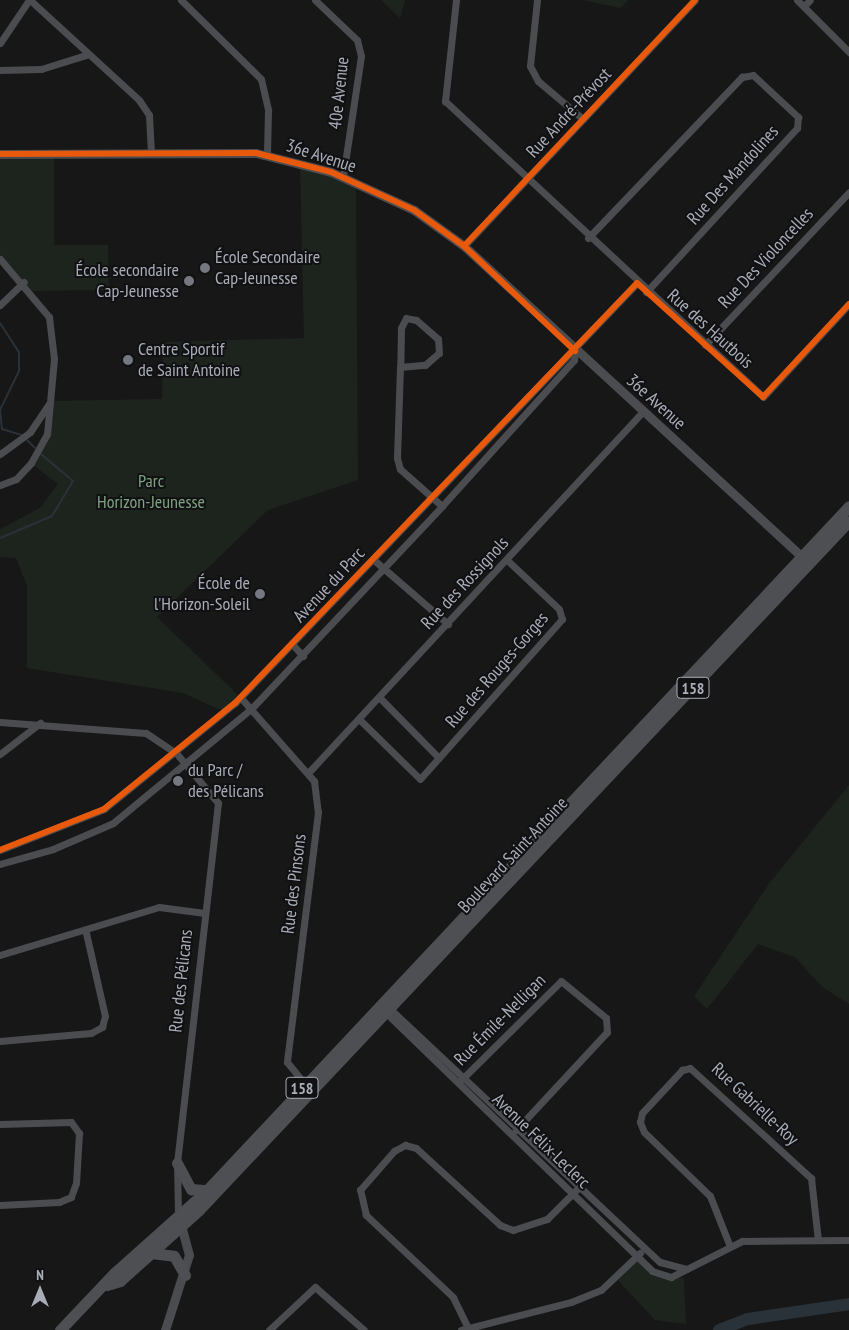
<!DOCTYPE html>
<html>
<head>
<meta charset="utf-8">
<style>
	body { margin:0 }
	#map { position:relative; width:849px; height:1330px; overflow:hidden; background:#171717; font-family:"PT Sans Narrow",sans-serif }
	div>[style] { position:absolute }
	[style*='--x'] { left:calc(var(--x)*1px); top:calc(var(--y)*1px); width:calc(var(--w)*1px); rotate:calc(var(--a)*1deg) }
	.green>* { inset:0; background:#1d241e }
	.stream>* { height:2px; margin:-1px; padding:0 1px; transform-origin:1px; border-radius:1px; background:#2a3239 }
	.river>* { height:12px; margin:-6px; padding:0 6px; transform-origin:6px; border-radius:6px; background:#2a3239 }
	.minor>* { height:7px; margin:-3.5px; padding:0 3.5px; transform-origin:3.5px; border-radius:3.5px; background:#4b4c50 }
	.tertiary>* { height:9px; margin:-4.5px; padding:0 4.5px; transform-origin:4.5px; border-radius:4.5px; background:#4b4c50 }
	.primary>* { height:11px; margin:-5.5px; padding:0 5.5px; transform-origin:5.5px; border-radius:5.5px; background:#4d4f52 }
	.cycleway>* { height:6px; margin:-3px; padding:0 3px; transform-origin:3px; border-radius:3px; background:#e8590c }
	.dots>* { width:14px; height:14px; translate:-50% -50%; box-sizing:border-box; border:2px solid #111113; border-radius:50% }
	span { translate:-50% -50%; white-space:nowrap; text-align:center; line-height:1.15; -webkit-text-stroke:4px #111113; paint-order:stroke }
	.shield-label span { padding:1px 4px; background:#111113; border:1px solid; border-radius:4px; -webkit-text-stroke-width:0 }
	.shield-label { font-size:16px; color:#a8adb8; font-weight:700 }
	.street-label { font-size:18px; color:#a8adb8 }
	.poi-label { font-size:18px; color:#a8adb8 }
	.left { translate:0 -50%; text-align:left }
	.right { translate:-100% -50%; text-align:right }
	.park-label { font-size:18px; color:#7fa381 }
	.north { position:absolute; left:15px; top:1265px; width:50px; height:50px; -webkit-text-stroke:4px #111113; paint-order:stroke; rotate:0deg; font-size:14px; font-weight:700; line-height:20px; text-align:center; color:#a8adb8 }
	.north::after { content:''; display:block; margin:auto; width:18px; height:22px; background:#a8adb8; clip-path:polygon(50% 0,100% 100%,50% 72%,0 100%) }
</style>
</head>
<body>
<div id="map">
	<div class="green">
		<div style="clip-path:polygon(381px 0,405px 0,400px 19px,400px 18px)"></div>
		<div style="clip-path:polygon(583px 0,629px 0,620px 8px)"></div>
		<div style="clip-path:polygon(0 154px,54px 155px,54px 245px,108px 245px,109px 290px,30px 291px,0 259px)"></div>
		<div style="clip-path:polygon(300px 163px,356px 182px,358px 480px,268px 510px,157px 617px,241px 698px,225px 712px,183px 693px,27px 668px,27px 586px,16px 558px,0 557px,0 529px,40px 508px,58px 484px,31px 463px,47px 434px,51px 401px,162px 399px,163px 342px,304px 338px)"></div>
		<div style="clip-path:polygon(849px 785px,849px 1004px,822px 987px,795px 957px,758px 944px,707px 1009px,694px 996px,768px 885px)"></div>
		<div style="clip-path:polygon(637px 1256px,652px 1271px,684px 1278px,686px 1324px,655px 1320px,615px 1277px)"></div>
	</div>
	<div class="stream">
		<div style="--x:0;--y:323;--w:35;--a:57"></div>
		<div style="--x:19;--y:352;--w:19;--a:90"></div>
		<div style="--x:19;--y:371;--w:43;--a:116"></div>
		<div style="--x:0;--y:410;--w:19;--a:84"></div>
		<div style="--x:2;--y:429;--w:21;--a:17"></div>
		<div style="--x:27;--y:440;--w:11;--a:45"></div>
		<div style="--x:0;--y:538;--w:56;--a:-22.9"></div>
		<div style="--x:52;--y:516;--w:41;--a:-59"></div>
		<div style="--x:73;--y:481;--w:42;--a:-139.8"></div>
	</div>
	<div class="river">
		<div style="--x:719;--y:1330;--w:31;--a:-21"></div>
		<div style="--x:748;--y:1319;--w:102;--a:-8.4"></div>
	</div>
	<div class="minor">
		<div style="--x:30;--y:0;--w:148;--a:42.5"></div>
		<div style="--x:139;--y:100;--w:18;--a:56"></div>
		<div style="--x:149;--y:115;--w:38;--a:87"></div>
		<div style="--x:181;--y:0;--w:112;--a:44.6"></div>
		<div style="--x:261;--y:79;--w:32;--a:77"></div>
		<div style="--x:268;--y:110;--w:45;--a:91.3"></div>
		<div style="--x:315;--y:0;--w:58;--a:43.6"></div>
		<div style="--x:357;--y:40;--w:16;--a:76"></div>
		<div style="--x:361;--y:56;--w:121;--a:98.5"></div>
		<div style="--x:456;--y:0;--w:102;--a:96.2"></div>
		<div style="--x:445;--y:101;--w:434;--a:42.9"></div>
		<div style="--x:763;--y:397;--w:127;--a:-47.2"></div>
		<div style="--x:537;--y:0;--w:66;--a:96.1"></div>
		<div style="--x:530;--y:66;--w:17;--a:62"></div>
		<div style="--x:538;--y:81;--w:59;--a:40.2"></div>
		<div style="--x:797;--y:0;--w:74;--a:45"></div>
		<div style="--x:804;--y:6;--w:8;--a:-45"></div>
		<div style="--x:0;--y:43;--w:52;--a:-56"></div>
		<div style="--x:0;--y:70;--w:41;--a:-1.4"></div>
		<div style="--x:41;--y:69;--w:50;--a:-17.4"></div>
		<div style="--x:588;--y:238;--w:223;--a:-46.3"></div>
		<div style="--x:742;--y:77;--w:11;--a:-10"></div>
		<div style="--x:753;--y:75;--w:62;--a:43"></div>
		<div style="--x:798;--y:117;--w:11;--a:95"></div>
		<div style="--x:797;--y:128;--w:223;--a:132.6"></div>
		<div style="--x:464;--y:246;--w:337;--a:-46.8"></div>
		<div style="--x:0;--y:259;--w:76;--a:49.8"></div>
		<div style="--x:49;--y:317;--w:42;--a:83.2"></div>
		<div style="--x:54;--y:359;--w:75;--a:95.3"></div>
		<div style="--x:47;--y:434;--w:33;--a:119"></div>
		<div style="--x:31;--y:463;--w:22;--a:133"></div>
		<div style="--x:16;--y:479;--w:17;--a:159"></div>
		<div style="--x:0;--y:305;--w:33;--a:-44"></div>
		<div style="--x:705;--y:345;--w:210;--a:-46.7"></div>
		<div style="--x:400;--y:367;--w:25;--a:-5"></div>
		<div style="--x:425;--y:365;--w:18;--a:-41"></div>
		<div style="--x:439;--y:353;--w:14;--a:-94"></div>
		<div style="--x:438;--y:339;--w:29;--a:-139"></div>
		<div style="--x:416;--y:320;--w:10;--a:-169"></div>
		<div style="--x:406;--y:318;--w:11;--a:117"></div>
		<div style="--x:401;--y:328;--w:39;--a:91"></div>
		<div style="--x:400;--y:367;--w:91;--a:91.9"></div>
		<div style="--x:397;--y:458;--w:11;--a:75"></div>
		<div style="--x:400;--y:469;--w:56;--a:41.4"></div>
		<div style="--x:0;--y:454;--w:37;--a:-36"></div>
		<div style="--x:30;--y:432;--w:34;--a:-56"></div>
		<div style="--x:374;--y:560;--w:98;--a:40.9"></div>
		<div style="--x:293;--y:645;--w:15;--a:48"></div>
		<div style="--x:241;--y:698;--w:111;--a:48.7"></div>
		<div style="--x:314;--y:781;--w:31;--a:83"></div>
		<div style="--x:318;--y:812;--w:252;--a:97.1"></div>
		<div style="--x:287;--y:1062;--w:32;--a:51"></div>
		<div style="--x:380;--y:698;--w:84;--a:45.5"></div>
		<div style="--x:360;--y:720;--w:84;--a:44.5"></div>
		<div style="--x:420;--y:779;--w:214;--a:-48.4"></div>
		<div style="--x:562;--y:619;--w:10;--a:-107"></div>
		<div style="--x:559;--y:609;--w:71;--a:-136.7"></div>
		<div style="--x:0;--y:722;--w:146;--a:4.3"></div>
		<div style="--x:146;--y:733;--w:37;--a:34"></div>
		<div style="--x:177;--y:754;--w:64;--a:50.1"></div>
		<div style="--x:218;--y:803;--w:362;--a:96.5"></div>
		<div style="--x:177;--y:1163;--w:53;--a:88.9"></div>
		<div style="--x:0;--y:754;--w:51;--a:-37.8"></div>
		<div style="--x:308;--y:773;--w:492;--a:-47.2"></div>
		<div style="--x:0;--y:850;--w:112;--a:-21.5"></div>
		<div style="--x:104;--y:809;--w:169;--a:-39"></div>
		<div style="--x:235;--y:703;--w:581;--a:-46.25"></div>
		<div style="--x:0;--y:864;--w:55;--a:-15.8"></div>
		<div style="--x:53;--y:849;--w:65;--a:-23.4"></div>
		<div style="--x:113;--y:823;--w:179;--a:-39.6"></div>
		<div style="--x:251;--y:709;--w:279;--a:-46.7"></div>
		<div style="--x:442;--y:506;--w:197;--a:-47.9"></div>
		<div style="--x:574;--y:360;--w:9;--a:-84"></div>
		<div style="--x:0;--y:955;--w:166;--a:-16.8"></div>
		<div style="--x:159;--y:907;--w:46;--a:7.4"></div>
		<div style="--x:387;--y:1006;--w:374;--a:43.2"></div>
		<div style="--x:660;--y:1262;--w:27;--a:15"></div>
		<div style="--x:384;--y:1011;--w:373;--a:44.1"></div>
		<div style="--x:652;--y:1271;--w:20;--a:18"></div>
		<div style="--x:671;--y:1277;--w:80;--a:-26.9"></div>
		<div style="--x:742;--y:1241;--w:107;--a:-0.5"></div>
		<div style="--x:0;--y:1041;--w:91;--a:-5"></div>
		<div style="--x:91;--y:1033;--w:13;--a:-29"></div>
		<div style="--x:102;--y:1027;--w:11;--a:-75"></div>
		<div style="--x:105;--y:1016;--w:85;--a:-102.9"></div>
		<div style="--x:462;--y:1079;--w:139;--a:-44.7"></div>
		<div style="--x:561;--y:981;--w:58;--a:39.4"></div>
		<div style="--x:606;--y:1018;--w:14;--a:86"></div>
		<div style="--x:607;--y:1032;--w:134;--a:132.9"></div>
		<div style="--x:0;--y:1124;--w:71;--a:-1.6"></div>
		<div style="--x:71;--y:1122;--w:14;--a:54"></div>
		<div style="--x:79;--y:1133;--w:50;--a:93.4"></div>
		<div style="--x:76;--y:1183;--w:15;--a:110"></div>
		<div style="--x:71;--y:1197;--w:13;--a:157"></div>
		<div style="--x:59;--y:1202;--w:59;--a:177.1"></div>
		<div style="--x:729;--y:1244;--w:52;--a:-111.6"></div>
		<div style="--x:710;--y:1196;--w:92;--a:-135.9"></div>
		<div style="--x:644;--y:1132;--w:11;--a:-112"></div>
		<div style="--x:640;--y:1122;--w:9;--a:-77"></div>
		<div style="--x:642;--y:1113;--w:59;--a:-47.1"></div>
		<div style="--x:682;--y:1070;--w:8;--a:-14"></div>
		<div style="--x:690;--y:1068;--w:164;--a:42.3"></div>
		<div style="--x:811;--y:1178;--w:62;--a:83.6"></div>
		<div style="--x:468;--y:1328;--w:34;--a:-116"></div>
		<div style="--x:453;--y:1297;--w:120;--a:-136.7"></div>
		<div style="--x:366;--y:1215;--w:26;--a:-103"></div>
		<div style="--x:360;--y:1190;--w:52;--a:-48.9"></div>
		<div style="--x:394;--y:1151;--w:13;--a:-29"></div>
		<div style="--x:405;--y:1145;--w:11;--a:15"></div>
		<div style="--x:416;--y:1148;--w:114;--a:42.5"></div>
		<div style="--x:500;--y:1225;--w:14;--a:21"></div>
		<div style="--x:513;--y:1230;--w:36;--a:-18"></div>
		<div style="--x:547;--y:1219;--w:45;--a:-45"></div>
		<div style="--x:269;--y:1330;--w:63;--a:-43.1"></div>
		<div style="--x:315;--y:1287;--w:65;--a:41.3"></div>
		<div style="--x:461;--y:1330;--w:114;--a:-14.3"></div>
		<div style="--x:571;--y:1302;--w:32;--a:-22"></div>
		<div style="--x:601;--y:1290;--w:54;--a:-43.5"></div>
	</div>
	<div class="tertiary">
		<div style="--x:0;--y:154;--w:256;--a:-0.2"></div>
		<div style="--x:256;--y:153;--w:77;--a:14.2"></div>
		<div style="--x:331;--y:172;--w:91;--a:24.6"></div>
		<div style="--x:414;--y:210;--w:62;--a:35.8"></div>
		<div style="--x:464;--y:246;--w:464;--a:42.6"></div>
		<div style="--x:165;--y:1330;--w:79;--a:-72.3"></div>
		<div style="--x:189;--y:1255;--w:35;--a:-105"></div>
	</div>
	<div class="primary">
		<div style="--x:177;--y:1163;--w:30;--a:62"></div>
		<div style="--x:191;--y:1189;--w:16;--a:4"></div>
		<div style="--x:151;--y:1253;--w:23;--a:7"></div>
		<div style="--x:174;--y:1256;--w:22;--a:60"></div>
		<div style="--x:107;--y:1285;--w:14;--a:-17"></div>
		<div style="--x:120;--y:1281;--w:106;--a:-41.9"></div>
		<div style="--x:199;--y:1210;--w:947;--a:-46.67"></div>
		<div style="--x:60;--y:1330;--w:79;--a:-46.5"></div>
		<div style="--x:114;--y:1273;--w:125;--a:-41.7"></div>
		<div style="--x:207;--y:1190;--w:938;--a:-46.81"></div>
	</div>
	<div class="cycleway">
		<div style="--x:0;--y:154;--w:256;--a:-0.2"></div>
		<div style="--x:256;--y:153;--w:77;--a:14.2"></div>
		<div style="--x:331;--y:172;--w:91;--a:24.6"></div>
		<div style="--x:414;--y:210;--w:62;--a:35.8"></div>
		<div style="--x:464;--y:246;--w:153;--a:43.4"></div>
		<div style="--x:464;--y:246;--w:337;--a:-46.8"></div>
		<div style="--x:0;--y:850;--w:112;--a:-21.5"></div>
		<div style="--x:104;--y:809;--w:169;--a:-39"></div>
		<div style="--x:235;--y:703;--w:581;--a:-46.25"></div>
		<div style="--x:637;--y:283;--w:170;--a:42.1"></div>
		<div style="--x:763;--y:397;--w:127;--a:-47.2"></div>
	</div>
	<div class="dots">
		<div style="left:205px;top:268px;background:#757880"></div>
		<div style="left:189px;top:281px;background:#757880"></div>
		<div style="left:128px;top:360px;background:#757880"></div>
		<div style="left:260px;top:594px;background:#757880"></div>
		<div style="left:178px;top:781px;background:#757880"></div>
	</div>
	<div class="shield-label">
		<span style="left:693px;top:688px">158</span>
		<span style="left:302px;top:1088px">158</span>
	</div>
	<div class="street-label">
		<span style="left:339px;top:93px;rotate:-84deg">40e Avenue</span>
		<span style="left:569px;top:113px;rotate:-47deg">Rue André-Prévost</span>
		<span style="left:321px;top:156px;rotate:18deg">36e Avenue</span>
		<span style="left:733px;top:175px;rotate:-48deg">Rue Des Mandolines</span>
		<span style="left:766px;top:258px;rotate:-47deg">Rue Des Violoncelles</span>
		<span style="left:710px;top:329px;rotate:42deg">Rue des Hautbois</span>
		<span style="left:656px;top:402px;rotate:42deg">36e Avenue</span>
		<span style="left:465px;top:583px;rotate:-47deg">Rue des Rossignols</span>
		<span style="left:329px;top:585px;rotate:-47deg">Avenue du Parc</span>
		<span style="left:497px;top:670px;rotate:-49deg">Rue des Rouges-Gorges</span>
		<span style="left:513px;top:855px;rotate:-47deg">Boulevard Saint-Antoine</span>
		<span style="left:294px;top:884px;rotate:-83deg">Rue des Pinsons</span>
		<span style="left:181px;top:981px;rotate:-84deg">Rue des Pélicans</span>
		<span style="left:500px;top:1020px;rotate:-45deg">Rue Émile-Nelligan</span>
		<span style="left:755px;top:1104px;rotate:43deg">Rue Gabrielle-Roy</span>
		<span style="left:541px;top:1141px;rotate:44deg">Avenue Félix-Leclerc</span>
	</div>
	<div class="poi-label">
		<span class="left" style="left:215px;top:268px">École Secondaire<br>Cap-Jeunesse</span>
		<span class="right" style="left:179px;top:281px">École secondaire<br>Cap-Jeunesse</span>
		<span class="left" style="left:138px;top:360px">Centre Sportif<br>de Saint Antoine</span>
		<span class="right" style="left:250px;top:594px">École de<br>l'Horizon-Soleil</span>
		<span class="left" style="left:188px;top:781px">du Parc /<br>des Pélicans</span>
	</div>
	<div class="park-label">
		<span style="left:151px;top:492px">Parc<br>Horizon-Jeunesse</span>
	</div>
	<div class="north">N</div>
</div>
</body>
</html>
